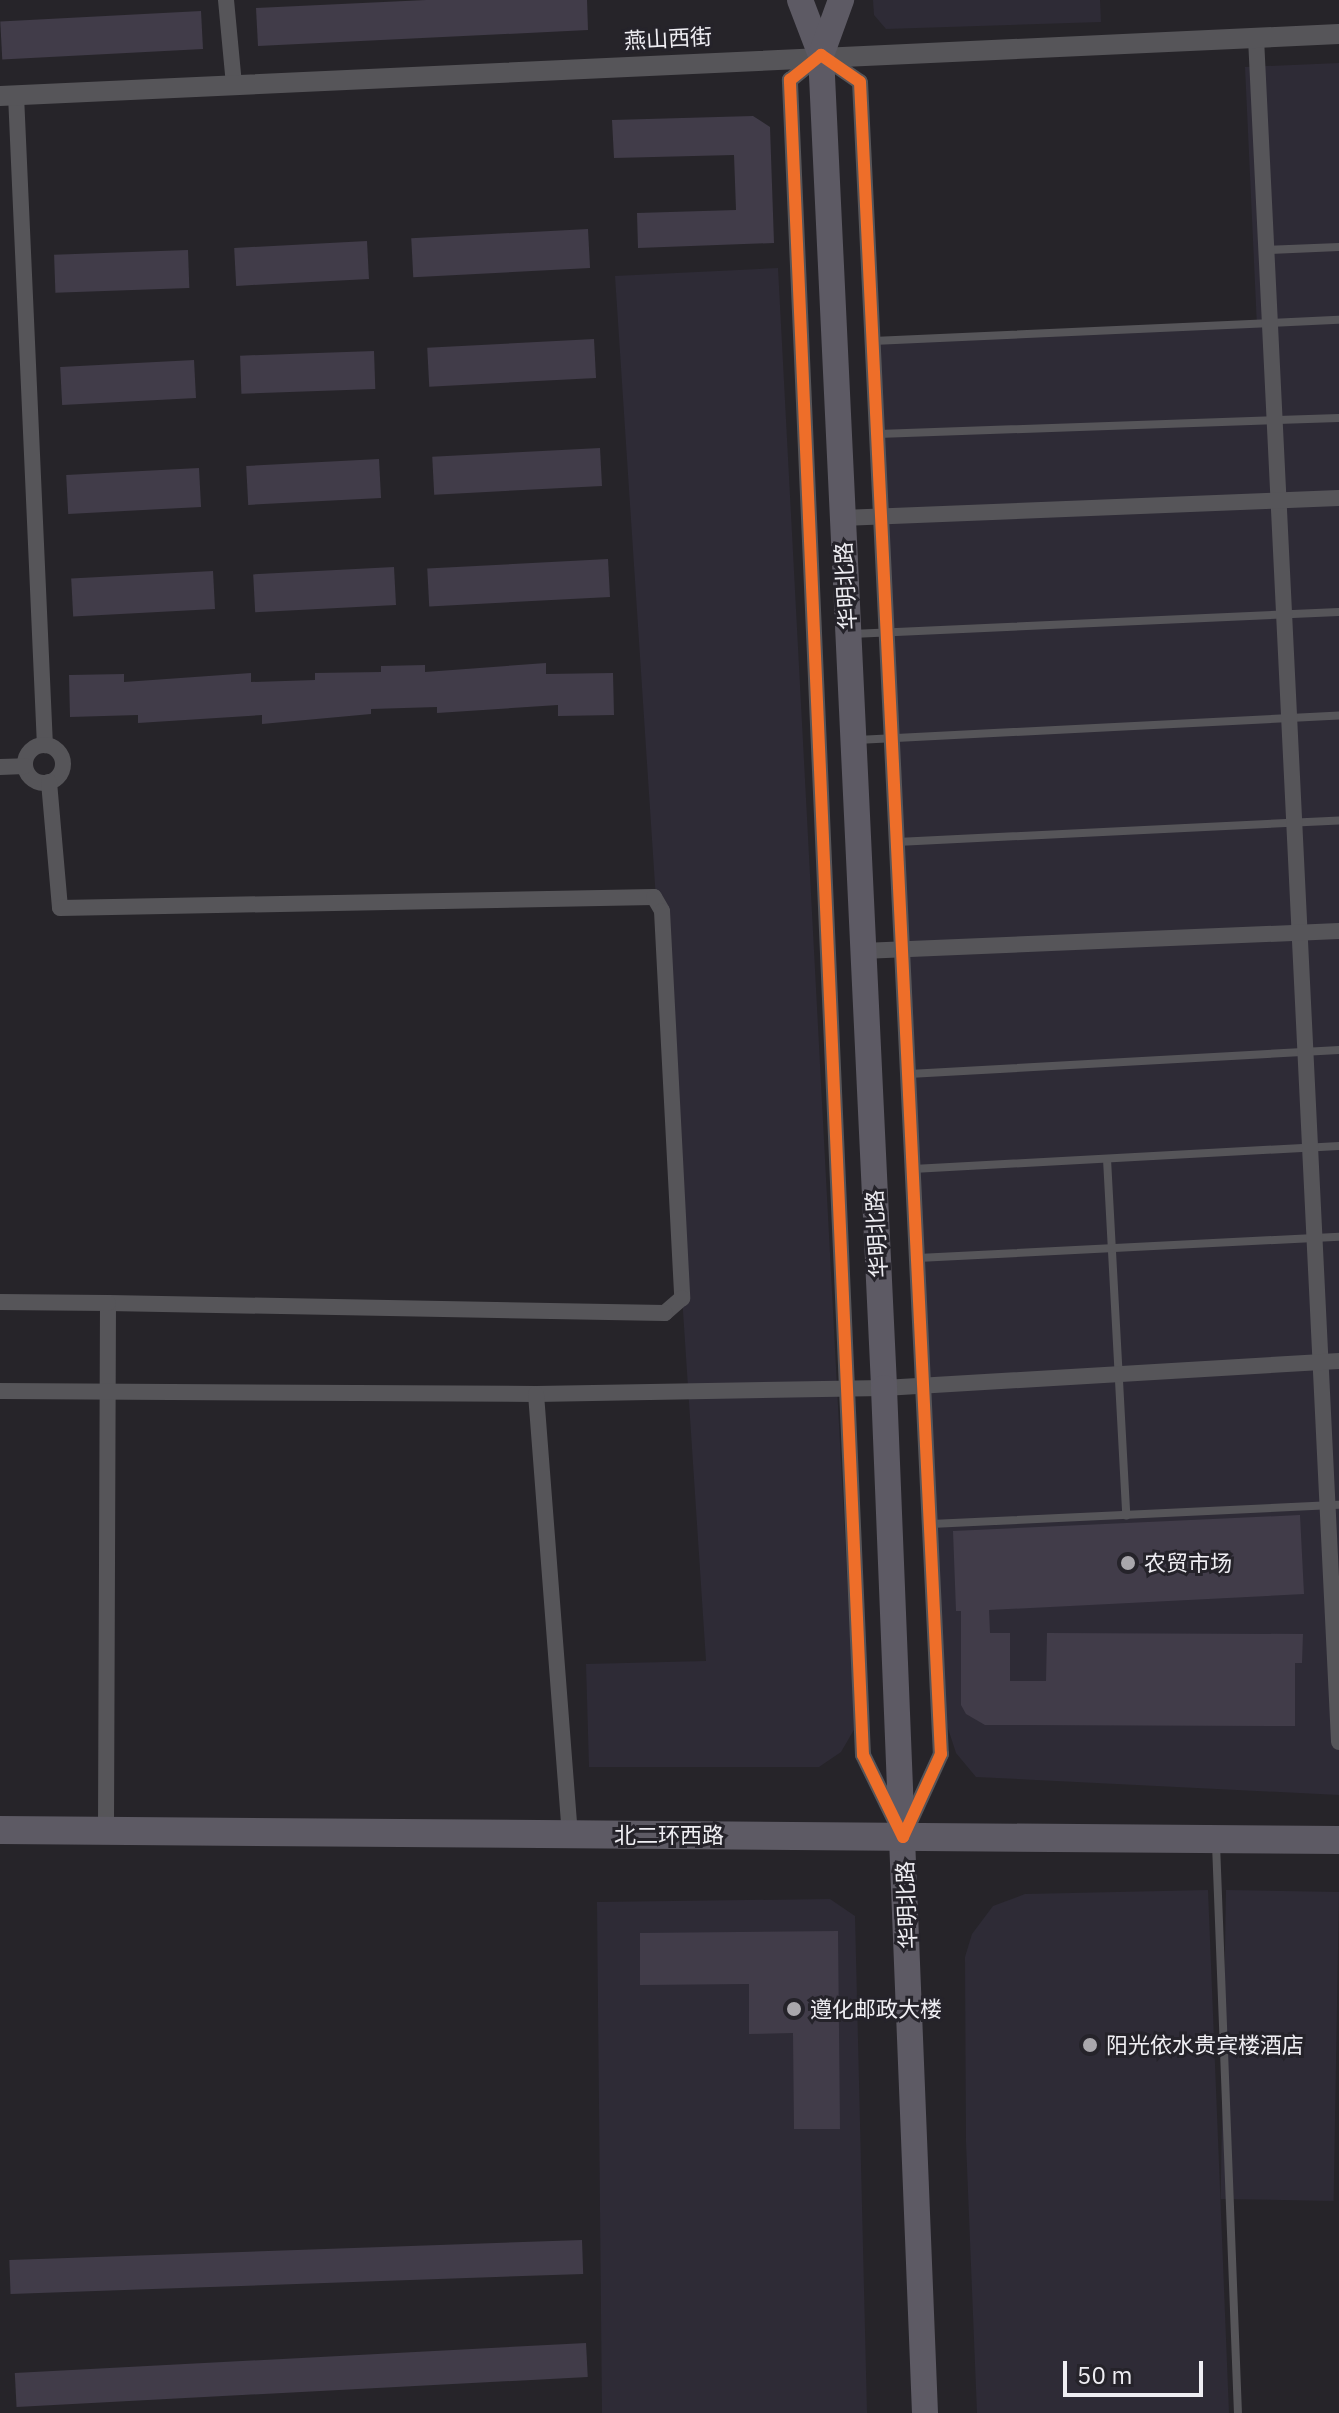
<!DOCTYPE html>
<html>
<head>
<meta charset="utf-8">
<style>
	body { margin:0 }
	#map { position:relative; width:1339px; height:2413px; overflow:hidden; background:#262429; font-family:"IBM Plex Sans","Noto Sans SC",sans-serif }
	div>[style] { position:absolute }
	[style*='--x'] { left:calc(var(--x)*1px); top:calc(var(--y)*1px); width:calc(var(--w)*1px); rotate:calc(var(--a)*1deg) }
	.built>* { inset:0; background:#2e2b36; transform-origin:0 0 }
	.building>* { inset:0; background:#413c49; transform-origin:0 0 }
	.service>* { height:8px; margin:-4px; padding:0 4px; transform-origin:4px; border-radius:4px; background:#565559 }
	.minor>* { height:16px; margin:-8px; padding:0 8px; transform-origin:8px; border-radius:8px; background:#565559 }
	.minor>.ring { margin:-8px; padding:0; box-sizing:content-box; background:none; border:16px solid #565559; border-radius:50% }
	.tertiary>* { height:20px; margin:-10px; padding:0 10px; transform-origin:10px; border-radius:10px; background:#565559 }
	.primary>* { height:26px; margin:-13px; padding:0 13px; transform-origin:13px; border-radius:13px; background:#5d5a64 }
	.trunk>* { height:28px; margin:-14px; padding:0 14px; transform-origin:14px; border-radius:14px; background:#5d5a64 }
	.cycleway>* { height:12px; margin:-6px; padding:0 6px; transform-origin:6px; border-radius:6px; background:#ee6e29 }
	.dots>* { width:22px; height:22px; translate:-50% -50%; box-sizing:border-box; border:4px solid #25232a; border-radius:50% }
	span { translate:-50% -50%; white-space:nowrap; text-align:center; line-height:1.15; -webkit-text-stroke:6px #25232a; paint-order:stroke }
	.street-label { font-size:22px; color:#efeef3 }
	.poi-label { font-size:22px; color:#efeef3 }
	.left { translate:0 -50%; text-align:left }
	.scale { position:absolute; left:1063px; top:2361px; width:140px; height:36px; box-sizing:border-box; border:4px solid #efeef3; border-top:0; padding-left:10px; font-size:24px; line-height:28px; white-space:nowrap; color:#efeef3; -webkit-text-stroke:6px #25232a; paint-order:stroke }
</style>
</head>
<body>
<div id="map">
	<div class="built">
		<div style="clip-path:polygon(873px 0,1100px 0,1101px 22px,886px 29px,874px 15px)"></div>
		<div style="clip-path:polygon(1339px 63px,1339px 1795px,976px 1777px,956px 1753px,943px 1713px,876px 341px,1257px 327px,1245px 67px)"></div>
		<div style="clip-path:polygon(778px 268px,855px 1728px,841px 1752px,819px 1767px,589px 1767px,586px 1664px,706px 1661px,615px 276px)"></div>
		<div style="clip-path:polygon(1208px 1890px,1229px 2413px,977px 2413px,966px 2142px,965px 1957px,972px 1934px,993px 1906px,1025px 1894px)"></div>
		<div style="left:1226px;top:1890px;width:113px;height:309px;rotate:1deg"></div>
		<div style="clip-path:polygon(830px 1899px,855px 1916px,867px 2413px,602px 2413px,597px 1902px)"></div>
	</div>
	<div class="building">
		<div style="clip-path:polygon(426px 0,587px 0,588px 30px,258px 46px,256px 8px)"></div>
		<div style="left:201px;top:11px;width:38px;height:201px;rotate:87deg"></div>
		<div style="clip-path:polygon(753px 116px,770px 127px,774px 243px,638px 248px,637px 213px,736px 210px,734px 155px,614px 158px,612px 120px)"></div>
		<div style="left:588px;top:229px;width:39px;height:177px;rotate:87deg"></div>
		<div style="left:367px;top:241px;width:38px;height:133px;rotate:87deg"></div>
		<div style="left:188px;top:250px;width:38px;height:134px;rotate:88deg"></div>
		<div style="left:594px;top:339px;width:39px;height:167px;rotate:87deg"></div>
		<div style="left:374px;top:351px;width:38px;height:134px;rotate:88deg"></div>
		<div style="left:194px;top:360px;width:38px;height:134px;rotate:87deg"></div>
		<div style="left:600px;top:448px;width:38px;height:168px;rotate:87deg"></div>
		<div style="left:379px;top:459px;width:39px;height:133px;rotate:87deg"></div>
		<div style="left:199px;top:468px;width:39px;height:133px;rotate:87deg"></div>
		<div style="left:608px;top:559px;width:38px;height:181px;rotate:87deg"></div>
		<div style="left:394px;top:567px;width:38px;height:141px;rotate:87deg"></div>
		<div style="left:213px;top:571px;width:38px;height:142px;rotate:87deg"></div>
		<div style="clip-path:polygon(546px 663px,546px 674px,613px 673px,614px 715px,558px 716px,558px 705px,437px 713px,437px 707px,371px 709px,371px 714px,262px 724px,262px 715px,138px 723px,138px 715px,70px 717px,69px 675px,124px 674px,124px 682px,251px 673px,251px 682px,315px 680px,315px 673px,381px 672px,381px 666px,425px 665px,425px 672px)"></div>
		<div style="clip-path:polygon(1300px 1515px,1304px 1594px,989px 1610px,990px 1633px,1010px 1633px,1010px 1681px,1046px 1681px,1047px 1633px,1303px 1634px,1302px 1663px,1295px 1663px,1295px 1726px,985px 1725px,966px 1714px,961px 1705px,961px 1611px,956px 1611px,953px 1531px)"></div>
		<div style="clip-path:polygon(838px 1931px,840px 2129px,794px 2129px,793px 2033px,749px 2034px,749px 1984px,640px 1985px,640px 1933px)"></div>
		<div style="left:582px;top:2240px;width:34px;height:573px;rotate:88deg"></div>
		<div style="left:586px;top:2343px;width:34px;height:572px;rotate:87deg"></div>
	</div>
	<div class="service">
		<div style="--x:1267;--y:250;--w:72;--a:-2.4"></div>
		<div style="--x:873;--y:341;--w:466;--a:-2.6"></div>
		<div style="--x:878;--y:434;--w:461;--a:-2"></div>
		<div style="--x:852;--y:634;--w:487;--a:-2.6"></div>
		<div style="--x:857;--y:740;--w:483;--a:-2.9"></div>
		<div style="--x:897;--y:842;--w:443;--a:-2.8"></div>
		<div style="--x:909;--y:1074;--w:431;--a:-3.2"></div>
		<div style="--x:1107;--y:1159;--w:357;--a:86.9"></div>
		<div style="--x:913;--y:1169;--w:427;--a:-3.1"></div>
		<div style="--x:918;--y:1258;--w:422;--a:-2.9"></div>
		<div style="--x:931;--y:1524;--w:408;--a:-2.7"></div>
		<div style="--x:1216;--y:1844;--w:569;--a:87.79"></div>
	</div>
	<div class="minor">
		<div style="--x:226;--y:0;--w:84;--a:84.6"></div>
		<div style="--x:1256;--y:38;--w:1706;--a:87.21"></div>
		<div style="--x:821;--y:55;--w:47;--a:34.7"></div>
		<div style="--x:860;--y:82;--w:1674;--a:87.23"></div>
		<div style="--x:941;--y:1754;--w:91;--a:114.6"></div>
		<div style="--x:903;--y:1837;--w:91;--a:-116"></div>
		<div style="--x:863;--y:1755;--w:1677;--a:-92.5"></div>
		<div style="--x:790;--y:80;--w:40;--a:-39"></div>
		<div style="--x:16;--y:95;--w:651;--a:87.45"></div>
		<div style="--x:842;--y:518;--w:497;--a:-2.3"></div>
		<div class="ring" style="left:25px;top:745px;width:22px;height:22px"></div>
		<div style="--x:0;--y:767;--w:25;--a:-2"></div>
		<div style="--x:49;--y:782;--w:126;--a:85"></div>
		<div style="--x:60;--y:908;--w:594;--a:-1.06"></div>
		<div style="--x:654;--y:897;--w:16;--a:60"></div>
		<div style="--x:662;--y:911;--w:388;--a:87"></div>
		<div style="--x:682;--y:1298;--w:23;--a:139"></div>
		<div style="--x:665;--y:1313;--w:557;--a:-178.97"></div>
		<div style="--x:108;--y:1303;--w:528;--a:90.22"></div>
		<div style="--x:862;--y:951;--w:477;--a:-2.4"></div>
		<div style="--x:0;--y:1302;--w:108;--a:0.5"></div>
		<div style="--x:0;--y:1391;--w:536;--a:0.32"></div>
		<div style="--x:536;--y:1394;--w:348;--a:-1"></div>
		<div style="--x:884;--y:1388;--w:456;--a:-3.4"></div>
		<div style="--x:536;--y:1394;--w:441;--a:85.6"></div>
	</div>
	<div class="tertiary">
		<div style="--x:0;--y:96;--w:1340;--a:-2.65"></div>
	</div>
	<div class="primary">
		<div style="--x:800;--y:0;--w:59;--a:69.1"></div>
		<div style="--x:821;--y:55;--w:1334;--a:87.29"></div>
		<div style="--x:884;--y:1388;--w:1026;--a:87.71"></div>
		<div style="--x:821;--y:55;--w:59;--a:-70"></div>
	</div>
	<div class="trunk">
		<div style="--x:0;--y:1830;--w:1339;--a:0.43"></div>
	</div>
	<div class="cycleway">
		<div style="--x:821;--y:55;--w:47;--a:34.7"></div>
		<div style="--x:860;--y:82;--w:1674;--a:87.23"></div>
		<div style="--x:941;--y:1754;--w:91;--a:114.6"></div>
		<div style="--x:903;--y:1837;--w:91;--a:-116"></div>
		<div style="--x:863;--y:1755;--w:1677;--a:-92.5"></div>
		<div style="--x:790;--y:80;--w:40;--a:-39"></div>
	</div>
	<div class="dots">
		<div style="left:1128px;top:1563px;background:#a9a7ac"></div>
		<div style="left:794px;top:2009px;background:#a9a7ac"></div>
		<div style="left:1090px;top:2045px;background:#a9a7ac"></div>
	</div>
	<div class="street-label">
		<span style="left:668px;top:38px;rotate:-3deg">燕山西街</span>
		<span style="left:845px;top:586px;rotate:-93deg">华明北路</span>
		<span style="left:876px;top:1234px;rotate:-93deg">华明北路</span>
		<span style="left:669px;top:1835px">北二环西路</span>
		<span style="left:906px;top:1905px;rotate:-92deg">华明北路</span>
	</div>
	<div class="poi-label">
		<span class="left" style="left:1144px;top:1563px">农贸市场</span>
		<span class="left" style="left:810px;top:2009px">遵化邮政大楼</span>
		<span class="left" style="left:1106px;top:2045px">阳光依水贵宾楼酒店</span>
	</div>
	<div class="scale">50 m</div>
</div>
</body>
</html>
